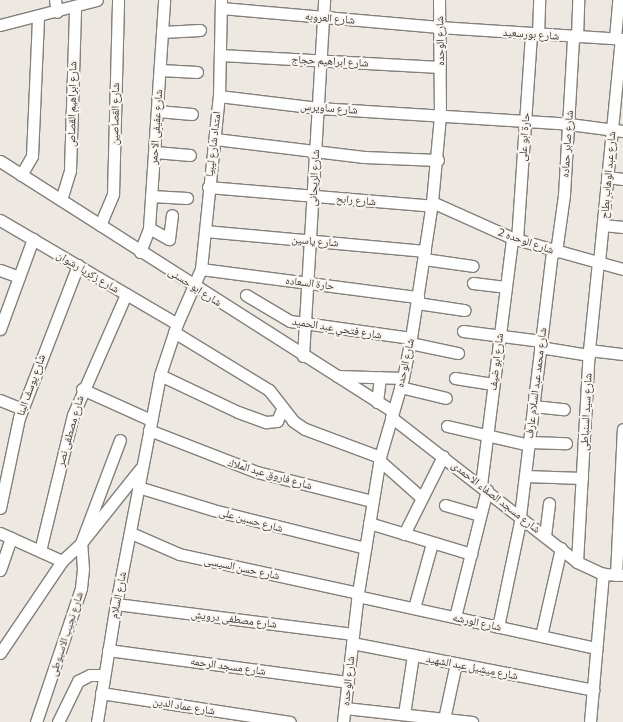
<!DOCTYPE html>
<html>
<head>
<meta charset="utf-8">
<style>
	body { margin:0 }
	#map { position:relative; width:623px; height:722px; overflow:hidden; background:#ede8e2; font-family:Commissioner,"Noto Naskh Arabic",sans-serif }
	div>[style] { position:absolute }
	[style*='--x'] { left:calc(var(--x)*1px); top:calc(var(--y)*1px); width:calc(var(--w)*1px); rotate:calc(var(--a)*1deg) }
	.roads { filter:drop-shadow(1px 0 #847f7a) drop-shadow(-1px 0 #847f7a) drop-shadow(0 1px #847f7a) drop-shadow(0 -1px #847f7a) }
	.minor>* { height:11px; margin:-5.5px; padding:0 5.5px; transform-origin:5.5px; border-radius:5.5px; background:#fff }
	span { translate:-50% -50%; white-space:nowrap; text-align:center; line-height:1.15; -webkit-text-stroke:4px #faf5f0; paint-order:stroke }
	.street-label { font-size:11px; color:#373533 }
</style>
</head>
<body>
<div id="map">
	<div class="roads">
		<div class="minor">
			<div style="--x:55;--y:0;--w:12;--a:81"></div>
			<div style="--x:221;--y:8;--w:219;--a:5"></div>
			<div style="--x:439;--y:27;--w:184;--a:3.7"></div>
			<div style="--x:0;--y:25;--w:100;--a:-14.5"></div>
			<div style="--x:162;--y:32;--w:38;--a:-3"></div>
			<div style="--x:538;--y:35;--w:35;--a:-88"></div>
			<div style="--x:577;--y:37;--w:37;--a:-88"></div>
			<div style="--x:615;--y:38;--w:38;--a:-85"></div>
			<div style="--x:220;--y:55;--w:220;--a:3.1"></div>
			<div style="--x:160;--y:70;--w:37;--a:3"></div>
			<div style="--x:219;--y:96;--w:100;--a:6.9"></div>
			<div style="--x:318;--y:108;--w:252;--a:3.6"></div>
			<div style="--x:569;--y:124;--w:54;--a:7.4"></div>
			<div style="--x:157;--y:111;--w:35;--a:5"></div>
			<div style="--x:215;--y:139;--w:150;--a:6.9"></div>
			<div style="--x:364;--y:157;--w:74;--a:2.3"></div>
			<div style="--x:155;--y:152;--w:35;--a:5"></div>
			<div style="--x:0;--y:161;--w:465;--a:32.5"></div>
			<div style="--x:21;--y:175;--w:22;--a:-60"></div>
			<div style="--x:32;--y:156;--w:139;--a:-87.5"></div>
			<div style="--x:607;--y:177;--w:16;--a:7"></div>
			<div style="--x:208;--y:187;--w:225;--a:4.8"></div>
			<div style="--x:151;--y:196;--w:36;--a:3"></div>
			<div style="--x:61;--y:200;--w:31;--a:-73"></div>
			<div style="--x:70;--y:170;--w:163;--a:-88.2"></div>
			<div style="--x:432;--y:202;--w:88;--a:24.2"></div>
			<div style="--x:512;--y:238;--w:115;--a:15.6"></div>
			<div style="--x:0;--y:220;--w:205;--a:30.4"></div>
			<div style="--x:100;--y:225;--w:34;--a:-67"></div>
			<div style="--x:113;--y:194;--w:194;--a:-88.5"></div>
			<div style="--x:603;--y:225;--w:20;--a:6"></div>
			<div style="--x:149;--y:228;--w:23;--a:29"></div>
			<div style="--x:169;--y:239;--w:24;--a:-83"></div>
			<div style="--x:205;--y:231;--w:221;--a:5.2"></div>
			<div style="--x:517;--y:240;--w:205;--a:-86.1"></div>
			<div style="--x:140;--y:252;--w:26;--a:-69"></div>
			<div style="--x:149;--y:228;--w:228;--a:-86.2"></div>
			<div style="--x:556;--y:252;--w:58;--a:-82"></div>
			<div style="--x:564;--y:195;--w:158;--a:-86.7"></div>
			<div style="--x:424;--y:259;--w:49;--a:8.1"></div>
			<div style="--x:599;--y:262;--w:224;--a:-84.4"></div>
			<div style="--x:201;--y:269;--w:219;--a:7.4"></div>
			<div style="--x:0;--y:270;--w:20;--a:20"></div>
			<div style="--x:473;--y:283;--w:32;--a:7"></div>
			<div style="--x:246;--y:295;--w:51;--a:30.6"></div>
			<div style="--x:290;--y:321;--w:122;--a:8"></div>
			<div style="--x:417;--y:303;--w:48;--a:8.5"></div>
			<div style="--x:0;--y:329;--w:96;--a:-69.9"></div>
			<div style="--x:463;--y:331;--w:79;--a:7.3"></div>
			<div style="--x:174;--y:332;--w:111;--a:31.4"></div>
			<div style="--x:269;--y:390;--w:39;--a:52"></div>
			<div style="--x:293;--y:421;--w:14;--a:34"></div>
			<div style="--x:305;--y:429;--w:80;--a:20.5"></div>
			<div style="--x:410;--y:343;--w:49;--a:11.8"></div>
			<div style="--x:540;--y:347;--w:50;--a:9.3"></div>
			<div style="--x:589;--y:350;--w:34;--a:7"></div>
			<div style="--x:303;--y:356;--w:357;--a:-86.6"></div>
			<div style="--x:160;--y:375;--w:86;--a:25.4"></div>
			<div style="--x:238;--y:412;--w:30;--a:20"></div>
			<div style="--x:266;--y:422;--w:11;--a:-5"></div>
			<div style="--x:277;--y:421;--w:13;--a:-67"></div>
			<div style="--x:337;--y:376;--w:66;--a:1.7"></div>
			<div style="--x:455;--y:378;--w:38;--a:9"></div>
			<div style="--x:400;--y:387;--w:47;--a:13.4"></div>
			<div style="--x:82;--y:389;--w:76;--a:24.2"></div>
			<div style="--x:0;--y:400;--w:24;--a:22"></div>
			<div style="--x:377;--y:402;--w:25;--a:-83"></div>
			<div style="--x:533;--y:406;--w:31;--a:6"></div>
			<div style="--x:391;--y:417;--w:236;--a:37.9"></div>
			<div style="--x:577;--y:562;--w:29;--a:25"></div>
			<div style="--x:603;--y:574;--w:20;--a:3"></div>
			<div style="--x:447;--y:426;--w:84;--a:13"></div>
			<div style="--x:149;--y:430;--w:116;--a:21.3"></div>
			<div style="--x:257;--y:472;--w:119;--a:14.2"></div>
			<div style="--x:529;--y:442;--w:37;--a:2"></div>
			<div style="--x:379;--y:460;--w:57;--a:41.5"></div>
			<div style="--x:525;--y:476;--w:57;--a:2"></div>
			<div style="--x:481;--y:485;--w:249;--a:-82.8"></div>
			<div style="--x:138;--y:487;--w:78;--a:17"></div>
			<div style="--x:213;--y:510;--w:157;--a:14"></div>
			<div style="--x:445;--y:505;--w:36;--a:16"></div>
			<div style="--x:0;--y:508;--w:92;--a:-78.1"></div>
			<div style="--x:19;--y:418;--w:164;--a:-68.9"></div>
			<div style="--x:520;--y:516;--w:268;--a:-83.1"></div>
			<div style="--x:369;--y:523;--w:107;--a:16.9"></div>
			<div style="--x:0;--y:533;--w:68;--a:24.3"></div>
			<div style="--x:131;--y:533;--w:52;--a:23.6"></div>
			<div style="--x:179;--y:554;--w:183;--a:12.3"></div>
			<div style="--x:404;--y:534;--w:87;--a:-63.4"></div>
			<div style="--x:545;--y:536;--w:33;--a:-83"></div>
			<div style="--x:40;--y:551;--w:140;--a:-76.4"></div>
			<div style="--x:73;--y:415;--w:132;--a:-66.3"></div>
			<div style="--x:577;--y:562;--w:212;--a:-86.8"></div>
			<div style="--x:589;--y:350;--w:88;--a:-84.2"></div>
			<div style="--x:0;--y:570;--w:34;--a:-71"></div>
			<div style="--x:616;--y:575;--w:146;--a:-87.3"></div>
			<div style="--x:357;--y:596;--w:245;--a:12.3"></div>
			<div style="--x:116;--y:604;--w:239;--a:7.2"></div>
			<div style="--x:414;--y:608;--w:67;--a:-74.5"></div>
			<div style="--x:455;--y:617;--w:131;--a:-75.9"></div>
			<div style="--x:498;--y:627;--w:112;--a:-78.2"></div>
			<div style="--x:541;--y:636;--w:90;--a:-77.2"></div>
			<div style="--x:352;--y:643;--w:246;--a:11"></div>
			<div style="--x:108;--y:650;--w:241;--a:7.6"></div>
			<div style="--x:0;--y:653;--w:111;--a:-56"></div>
			<div style="--x:62;--y:561;--w:26;--a:-43"></div>
			<div style="--x:81;--y:543;--w:95;--a:-51.4"></div>
			<div style="--x:101;--y:693;--w:191;--a:8.7"></div>
			<div style="--x:345;--y:708;--w:128;--a:6.3"></div>
			<div style="--x:404;--y:714;--w:60;--a:-81.3"></div>
			<div style="--x:444;--y:719;--w:57;--a:-77.9"></div>
			<div style="--x:36;--y:722;--w:141;--a:-71.4"></div>
			<div style="--x:81;--y:588;--w:19;--a:-84"></div>
			<div style="--x:83;--y:569;--w:26;--a:-94"></div>
			<div style="--x:81;--y:543;--w:110;--a:-69.3"></div>
			<div style="--x:58;--y:722;--w:46;--a:-64"></div>
			<div style="--x:78;--y:681;--w:13;--a:-27"></div>
			<div style="--x:90;--y:675;--w:14;--a:0"></div>
			<div style="--x:97;--y:722;--w:120;--a:-80.9"></div>
			<div style="--x:116;--y:604;--w:233;--a:-79.1"></div>
			<div style="--x:160;--y:375;--w:54;--a:-71.6"></div>
			<div style="--x:177;--y:324;--w:60;--a:-66.4"></div>
			<div style="--x:201;--y:269;--w:174;--a:-84.1"></div>
			<div style="--x:219;--y:96;--w:96;--a:-88.8"></div>
			<div style="--x:343;--y:722;--w:130;--a:-83.4"></div>
			<div style="--x:358;--y:593;--w:138;--a:-80.8"></div>
			<div style="--x:380;--y:457;--w:82;--a:-73.8"></div>
			<div style="--x:403;--y:378;--w:41;--a:-78.7"></div>
			<div style="--x:411;--y:338;--w:138;--a:-81.2"></div>
			<div style="--x:432;--y:202;--w:87;--a:-84.7"></div>
			<div style="--x:440;--y:115;--w:115;--a:-90.5"></div>
			<div style="--x:590;--y:722;--w:149;--a:-85"></div>
		</div>
	</div>
	<div class="street-label">
		<span style="left:330px;top:18px;rotate:5deg">شارع العروبه</span>
		<span style="left:531px;top:34px;rotate:4deg">شارع بورسعيد</span>
		<span style="left:440px;top:41px;rotate:-91deg">شارع الوحده</span>
		<span style="left:330px;top:61px;rotate:3deg">شارع ابراهيم حجاج</span>
		<span style="left:72px;top:104px;rotate:-89deg">شارع ابراهيم القصاص</span>
		<span style="left:329px;top:108px;rotate:4deg">شارع ساويرس</span>
		<span style="left:115px;top:114px;rotate:-89deg">شارع القصاصين</span>
		<span style="left:156px;top:127px;rotate:-86deg">شارع عفيفى الاحمر</span>
		<span style="left:524px;top:137px;rotate:-86deg">حارة ابو على</span>
		<span style="left:213px;top:144px;rotate:-83deg">امتداد شارع ليبيا</span>
		<span style="left:567px;top:144px;rotate:-86deg">شارع صابر حماده</span>
		<span style="left:608px;top:175px;rotate:-85deg">شارع عبد الوهاب بطاح</span>
		<span style="left:314px;top:178px;rotate:-87deg">شارع الريحانى</span>
		<span style="left:356px;top:200px;rotate:5deg">شارع رابح</span>
		<span style="left:315px;top:241px;rotate:5deg">شارع ياسين</span>
		<span style="left:526px;top:241px;rotate:19deg">شارع الوحده 2</span>
		<span style="left:88px;top:272px;rotate:31deg">شارع زكريا رشوان</span>
		<span style="left:310px;top:283px;rotate:7deg">حارة السعاده</span>
		<span style="left:195px;top:287px;rotate:33deg">شارع ابو حسنى</span>
		<span style="left:337px;top:328px;rotate:9deg">شارع فتحي عبد الحميد</span>
		<span style="left:496px;top:362px;rotate:-83deg">شارع ابو ضيف</span>
		<span style="left:405px;top:363px;rotate:-77deg">شارع الوحده</span>
		<span style="left:536px;top:383px;rotate:-83deg">شارع محمد عبد السلام عارف</span>
		<span style="left:31px;top:385px;rotate:-70deg">شارع يوسف البنا</span>
		<span style="left:586px;top:412px;rotate:-87deg">شارع سيد السنباطى</span>
		<span style="left:70px;top:431px;rotate:-74deg">شارع مصطفى نصر</span>
		<span style="left:270px;top:474px;rotate:16deg">شارع فاروق عبد الملاك</span>
		<span style="left:496px;top:497px;rotate:38deg">شارع مسجد الصفاء الاحمدى</span>
		<span style="left:251px;top:520px;rotate:15deg">شارع حسين على</span>
		<span style="left:242px;top:568px;rotate:12deg">شارع حسن السيسى</span>
		<span style="left:118px;top:595px;rotate:-79deg">شارع السلام</span>
		<span style="left:234px;top:619px;rotate:7deg">شارع مصطفى درويش</span>
		<span style="left:477px;top:622px;rotate:12deg">شارع الورشه</span>
		<span style="left:66px;top:634px;rotate:-72deg">شارع نجيب الاسيوطى</span>
		<span style="left:228px;top:666px;rotate:8deg">شارع مسجد الرحمه</span>
		<span style="left:472px;top:667px;rotate:11deg">شارع ميشيل عبد الشهيد</span>
		<span style="left:348px;top:681px;rotate:-84deg">شارع الوحده</span>
		<span style="left:184px;top:706px;rotate:9deg">شارع عماد الدين</span>
	</div>
</div>
</body>
</html>
